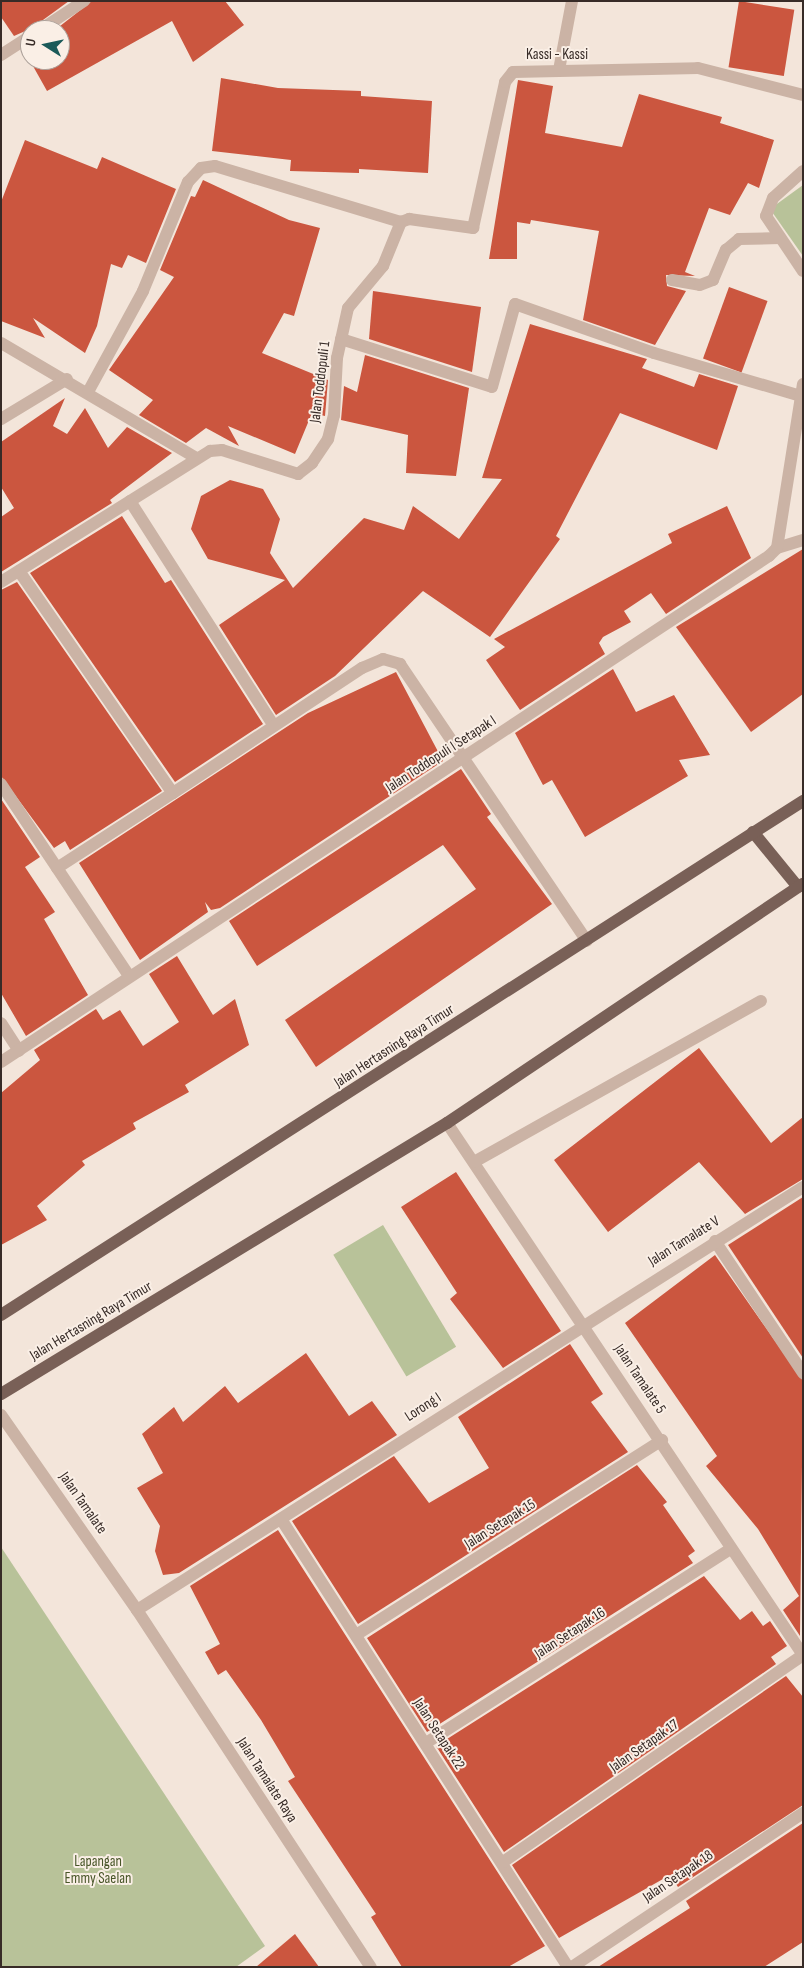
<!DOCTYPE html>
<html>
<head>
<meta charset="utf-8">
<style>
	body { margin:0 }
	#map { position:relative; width:804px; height:1968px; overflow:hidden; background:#f3e5da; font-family:"Sofia Sans Condensed",sans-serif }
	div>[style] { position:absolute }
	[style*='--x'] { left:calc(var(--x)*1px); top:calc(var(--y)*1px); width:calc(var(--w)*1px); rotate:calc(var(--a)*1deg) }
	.green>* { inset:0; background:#b8c299; transform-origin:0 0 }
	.building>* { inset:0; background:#cb563f; transform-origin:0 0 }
	.minor>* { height:12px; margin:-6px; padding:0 6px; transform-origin:6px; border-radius:6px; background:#cbb3a5 }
	.major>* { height:12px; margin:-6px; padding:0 6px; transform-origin:6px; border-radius:6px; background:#796057 }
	span { translate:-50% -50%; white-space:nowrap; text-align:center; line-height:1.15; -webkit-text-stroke:4px #faefe6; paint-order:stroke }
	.street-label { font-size:15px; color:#372b27 }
	.park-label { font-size:15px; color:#495629 }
	.frame { position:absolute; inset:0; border:2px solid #372b27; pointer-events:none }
	.north { position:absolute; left:20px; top:20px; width:50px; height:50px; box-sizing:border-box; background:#faefe6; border:1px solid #aca19a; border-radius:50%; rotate:280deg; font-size:14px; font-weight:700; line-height:20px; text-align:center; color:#372b27 }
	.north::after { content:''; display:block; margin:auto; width:18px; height:22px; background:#1b5a59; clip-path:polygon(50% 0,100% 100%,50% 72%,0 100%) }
</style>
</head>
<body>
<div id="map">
	<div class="green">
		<div style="clip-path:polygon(803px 185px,803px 256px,770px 209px)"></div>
		<div style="left:383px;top:1225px;width:142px;height:58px;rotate:59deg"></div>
		<div style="clip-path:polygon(1px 1547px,265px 1946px,236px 1967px,1px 1967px)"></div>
	</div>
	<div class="building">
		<div style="clip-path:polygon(1px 1px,69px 1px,32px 28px,14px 36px,1px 17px)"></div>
		<div style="clip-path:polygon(92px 1px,225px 1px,244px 25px,193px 62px,172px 21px,47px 91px,24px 50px,30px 46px,30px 60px,60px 60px,60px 30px,55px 30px)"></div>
		<div style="left:739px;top:1px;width:56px;height:67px;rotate:9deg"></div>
		<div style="clip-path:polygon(221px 78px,278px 88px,361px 91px,361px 96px,432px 101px,428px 173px,359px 169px,359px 173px,290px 171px,291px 160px,212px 151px)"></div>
		<div style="clip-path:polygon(518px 80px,553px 86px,545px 133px,622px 147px,639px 94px,722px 117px,720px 123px,774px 140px,759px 188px,748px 183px,730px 215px,709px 208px,685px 272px,695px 276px,666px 275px,667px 286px,686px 291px,655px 345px,583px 320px,599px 231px,531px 220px,530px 224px,517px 222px,517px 259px,489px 259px)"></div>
		<div style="clip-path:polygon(25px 140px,97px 169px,102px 157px,176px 189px,146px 263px,128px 255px,122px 268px,111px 264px,97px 326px,85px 353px,33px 318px,45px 338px,1px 321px,1px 202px)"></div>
		<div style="clip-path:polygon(203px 180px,289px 220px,320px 228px,294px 316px,284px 313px,262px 353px,328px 380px,325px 416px,312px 413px,295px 454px,228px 426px,239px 446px,206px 428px,186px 443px,139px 415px,153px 400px,109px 370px,174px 277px,160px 270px,191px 196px,195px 197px)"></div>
		<div style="left:729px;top:287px;width:41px;height:76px;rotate:20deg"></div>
		<div style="clip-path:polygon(373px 291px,481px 307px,472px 372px,369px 339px)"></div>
		<div style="clip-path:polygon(530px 324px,647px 359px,642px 368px,694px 387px,699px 374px,738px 386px,717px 450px,620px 413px,556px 536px,560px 539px,490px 637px,423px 591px,335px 676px,276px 715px,219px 625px,285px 580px,208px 559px,191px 529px,201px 496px,230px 480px,263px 489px,280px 519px,270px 553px,293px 588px,364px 518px,404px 530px,413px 506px,459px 539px,502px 479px,482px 478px)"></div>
		<div style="clip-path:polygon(365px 355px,469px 388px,456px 476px,406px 473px,408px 435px,341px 420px,344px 386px,357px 392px)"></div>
		<div style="clip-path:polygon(65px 398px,53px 426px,67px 434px,85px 408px,108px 448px,127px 427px,172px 453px,110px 500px,112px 503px,1px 572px,1px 517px,14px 508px,1px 487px,1px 442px)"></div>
		<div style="clip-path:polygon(727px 506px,751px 558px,666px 614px,651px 593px,624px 611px,631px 622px,603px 637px,599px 643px,605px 654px,520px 710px,486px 660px,505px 647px,494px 639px,672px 543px,668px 534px)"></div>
		<div style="clip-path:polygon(122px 516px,165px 583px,171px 580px,263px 724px,175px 782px,30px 573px)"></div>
		<div style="clip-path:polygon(803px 549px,803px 694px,751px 732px,676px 627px)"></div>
		<div style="clip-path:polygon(17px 582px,162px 791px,70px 850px,65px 841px,54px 848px,1px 776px,1px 590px)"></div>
		<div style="clip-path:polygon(613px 669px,636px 712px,674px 695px,710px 755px,679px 760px,688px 776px,585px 837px,552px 780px,543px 785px,515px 733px)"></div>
		<div style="clip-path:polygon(396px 672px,443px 761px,220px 908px,211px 910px,205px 902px,208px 912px,140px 960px,79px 863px,308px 713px)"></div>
		<div style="clip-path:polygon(461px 769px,491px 814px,487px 817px,552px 904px,316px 1067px,285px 1020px,476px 889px,443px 845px,257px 966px,229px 921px)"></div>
		<div style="clip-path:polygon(1px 799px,40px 857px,25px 867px,55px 912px,44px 919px,88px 995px,26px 1036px,1px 993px)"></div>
		<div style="clip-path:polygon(177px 956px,213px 1015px,235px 999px,249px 1045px,185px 1085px,189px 1092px,133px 1123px,136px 1129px,82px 1161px,85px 1165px,37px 1206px,47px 1220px,1px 1245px,1px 1093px,40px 1060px,34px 1050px,96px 1009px,103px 1020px,120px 1010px,143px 1046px,179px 1022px,149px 974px)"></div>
		<div style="clip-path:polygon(699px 1048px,771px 1143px,803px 1117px,803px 1179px,745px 1214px,699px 1162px,608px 1232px,554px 1160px)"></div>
		<div style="clip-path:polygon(456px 1172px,561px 1331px,503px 1368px,450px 1299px,457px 1293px,401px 1207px)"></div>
		<div style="clip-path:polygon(803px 1197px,803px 1358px,728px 1245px)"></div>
		<div style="clip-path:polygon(715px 1255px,803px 1381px,800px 1636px,783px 1610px,799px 1596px,758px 1529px,706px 1466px,717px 1456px,625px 1323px)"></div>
		<div style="clip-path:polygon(570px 1344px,603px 1394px,591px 1402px,628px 1452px,358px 1624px,292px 1521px,394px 1456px,429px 1503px,489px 1468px,458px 1417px)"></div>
		<div style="clip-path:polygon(306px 1353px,349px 1416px,372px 1401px,397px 1435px,179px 1573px,163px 1575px,155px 1551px,160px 1526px,137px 1488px,163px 1473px,142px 1434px,174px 1407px,183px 1422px,225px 1386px,238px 1403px)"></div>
		<div style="clip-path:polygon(637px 1465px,667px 1502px,663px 1505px,695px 1551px,688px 1556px,693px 1563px,427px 1732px,367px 1638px)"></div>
		<div style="clip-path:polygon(278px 1530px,545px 1946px,508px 1967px,402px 1967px,371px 1917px,376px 1914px,288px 1781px,295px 1777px,261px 1720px,226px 1670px,218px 1675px,205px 1652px,220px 1644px,190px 1586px)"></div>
		<div style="clip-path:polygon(704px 1576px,740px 1620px,752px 1611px,763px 1626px,770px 1621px,787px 1646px,771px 1657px,776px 1664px,504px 1852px,436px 1746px)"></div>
		<div style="clip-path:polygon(786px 1676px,803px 1697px,803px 1805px,678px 1887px,670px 1875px,559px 1938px,512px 1865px)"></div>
		<div style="clip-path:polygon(803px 1823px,803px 1942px,764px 1967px,598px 1967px,690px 1908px,686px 1901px)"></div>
		<div style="clip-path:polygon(295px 1934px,319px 1967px,256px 1967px)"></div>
	</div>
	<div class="minor">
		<div style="--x:40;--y:30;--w:53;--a:-33.4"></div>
		<div style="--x:1;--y:55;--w:35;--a:-33"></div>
		<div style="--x:559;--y:70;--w:70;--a:-79.3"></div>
		<div style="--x:803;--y:171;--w:40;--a:138"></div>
		<div style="--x:773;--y:198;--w:19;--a:111"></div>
		<div style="--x:766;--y:216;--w:66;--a:56.1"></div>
		<div style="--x:401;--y:222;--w:9;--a:-21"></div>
		<div style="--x:409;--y:219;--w:65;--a:8"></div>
		<div style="--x:473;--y:228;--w:149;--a:-77.6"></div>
		<div style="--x:505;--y:82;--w:13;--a:-51"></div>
		<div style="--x:513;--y:72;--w:185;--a:-1.2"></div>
		<div style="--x:698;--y:68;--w:108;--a:14.4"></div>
		<div style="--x:672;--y:280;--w:28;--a:10"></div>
		<div style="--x:700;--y:285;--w:14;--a:-21"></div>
		<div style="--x:713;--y:280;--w:33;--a:-67"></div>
		<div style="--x:726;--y:250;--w:17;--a:-40"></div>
		<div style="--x:739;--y:239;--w:41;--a:-1.4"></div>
		<div style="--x:341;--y:339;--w:158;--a:17.6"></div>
		<div style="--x:492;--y:387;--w:86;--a:-74.5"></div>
		<div style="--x:515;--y:304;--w:147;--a:19.4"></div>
		<div style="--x:654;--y:353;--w:153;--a:16.3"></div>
		<div style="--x:1;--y:343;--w:226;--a:30.5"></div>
		<div style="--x:88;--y:392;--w:115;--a:-61.4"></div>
		<div style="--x:143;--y:291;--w:118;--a:-67.6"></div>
		<div style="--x:188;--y:182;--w:19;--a:-47"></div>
		<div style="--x:201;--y:168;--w:14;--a:-8"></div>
		<div style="--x:215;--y:166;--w:194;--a:16.8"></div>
		<div style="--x:1;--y:419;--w:77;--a:-31.2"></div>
		<div style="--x:130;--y:501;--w:266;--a:57.4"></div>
		<div style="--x:777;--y:548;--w:27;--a:-17"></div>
		<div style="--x:19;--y:571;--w:270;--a:55.3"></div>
		<div style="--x:173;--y:793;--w:227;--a:-33.5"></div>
		<div style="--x:362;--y:668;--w:23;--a:-23"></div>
		<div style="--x:383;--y:659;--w:18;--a:16"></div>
		<div style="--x:400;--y:664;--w:334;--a:56"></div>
		<div style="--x:1;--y:582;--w:247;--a:-32.1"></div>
		<div style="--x:210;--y:451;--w:12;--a:-5"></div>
		<div style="--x:222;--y:450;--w:80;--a:17.5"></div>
		<div style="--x:298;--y:474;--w:18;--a:-38"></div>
		<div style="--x:312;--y:463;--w:29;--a:-56"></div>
		<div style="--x:328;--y:439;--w:25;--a:-76"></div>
		<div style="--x:334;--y:415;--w:57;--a:-87"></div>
		<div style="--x:337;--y:358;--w:51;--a:-77.6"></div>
		<div style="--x:348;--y:308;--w:55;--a:-50.2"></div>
		<div style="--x:383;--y:266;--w:48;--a:-67.8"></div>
		<div style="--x:1;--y:784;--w:231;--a:56.3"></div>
		<div style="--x:57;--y:868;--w:138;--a:-32.9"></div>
		<div style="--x:1;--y:1023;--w:33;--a:57"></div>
		<div style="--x:1;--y:1062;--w:920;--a:-33.38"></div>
		<div style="--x:769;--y:556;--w:11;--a:-45"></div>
		<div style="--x:777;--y:548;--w:166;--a:-81"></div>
		<div style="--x:447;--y:1123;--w:640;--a:56.21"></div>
		<div style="--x:474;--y:1162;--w:329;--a:-29.3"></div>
		<div style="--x:715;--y:1241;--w:159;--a:56.3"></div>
		<div style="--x:1;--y:1415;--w:238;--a:55.1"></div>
		<div style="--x:137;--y:1610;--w:427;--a:56.8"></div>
		<div style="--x:281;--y:1519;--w:532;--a:57.36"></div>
		<div style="--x:137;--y:1610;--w:789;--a:-32.42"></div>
		<div style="--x:356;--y:1635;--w:363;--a:-32.5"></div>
		<div style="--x:426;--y:1743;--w:361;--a:-32.5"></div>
		<div style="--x:503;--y:1862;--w:364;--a:-34.6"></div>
		<div style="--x:572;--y:1967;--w:278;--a:-33.7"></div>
	</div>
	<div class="major">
		<div style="--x:753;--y:832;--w:71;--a:50.7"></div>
		<div style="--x:1;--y:1315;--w:953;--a:-32.66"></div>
		<div style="--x:1;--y:1394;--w:522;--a:-31.28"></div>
		<div style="--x:447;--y:1123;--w:429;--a:-33.9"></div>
	</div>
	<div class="street-label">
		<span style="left:557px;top:55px">Kassi - Kassi</span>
		<span style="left:320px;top:382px;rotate:-83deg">Jalan Toddopuli 1</span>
		<span style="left:441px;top:754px;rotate:-33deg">Jalan Toddopuli I Setapak I</span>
		<span style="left:394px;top:1046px;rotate:-33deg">Jalan Hertasning Raya Timur</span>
		<span style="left:684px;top:1241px;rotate:-32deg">Jalan Tamalate V</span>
		<span style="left:91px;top:1321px;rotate:-31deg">Jalan Hertasning Raya Timur</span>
		<span style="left:640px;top:1379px;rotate:56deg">Jalan Tamalate 5</span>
		<span style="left:423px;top:1407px;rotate:-33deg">Lorong I</span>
		<span style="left:83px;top:1503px;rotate:55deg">Jalan Tamalate</span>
		<span style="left:500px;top:1524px;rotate:-32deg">Jalan Setapak 15</span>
		<span style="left:570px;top:1633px;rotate:-33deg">Jalan Setapak 16</span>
		<span style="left:439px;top:1734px;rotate:57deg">Jalan Setapak 22</span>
		<span style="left:644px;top:1746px;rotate:-35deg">Jalan Setapak 17</span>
		<span style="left:267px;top:1780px;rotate:57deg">Jalan Tamalate Raya</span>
		<span style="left:678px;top:1876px;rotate:-34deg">Jalan Setapak 18</span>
	</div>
	<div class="park-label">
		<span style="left:98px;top:1870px">Lapangan<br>Emmy Saelan</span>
	</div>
	<div class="frame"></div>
	<div class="north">U</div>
</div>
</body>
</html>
